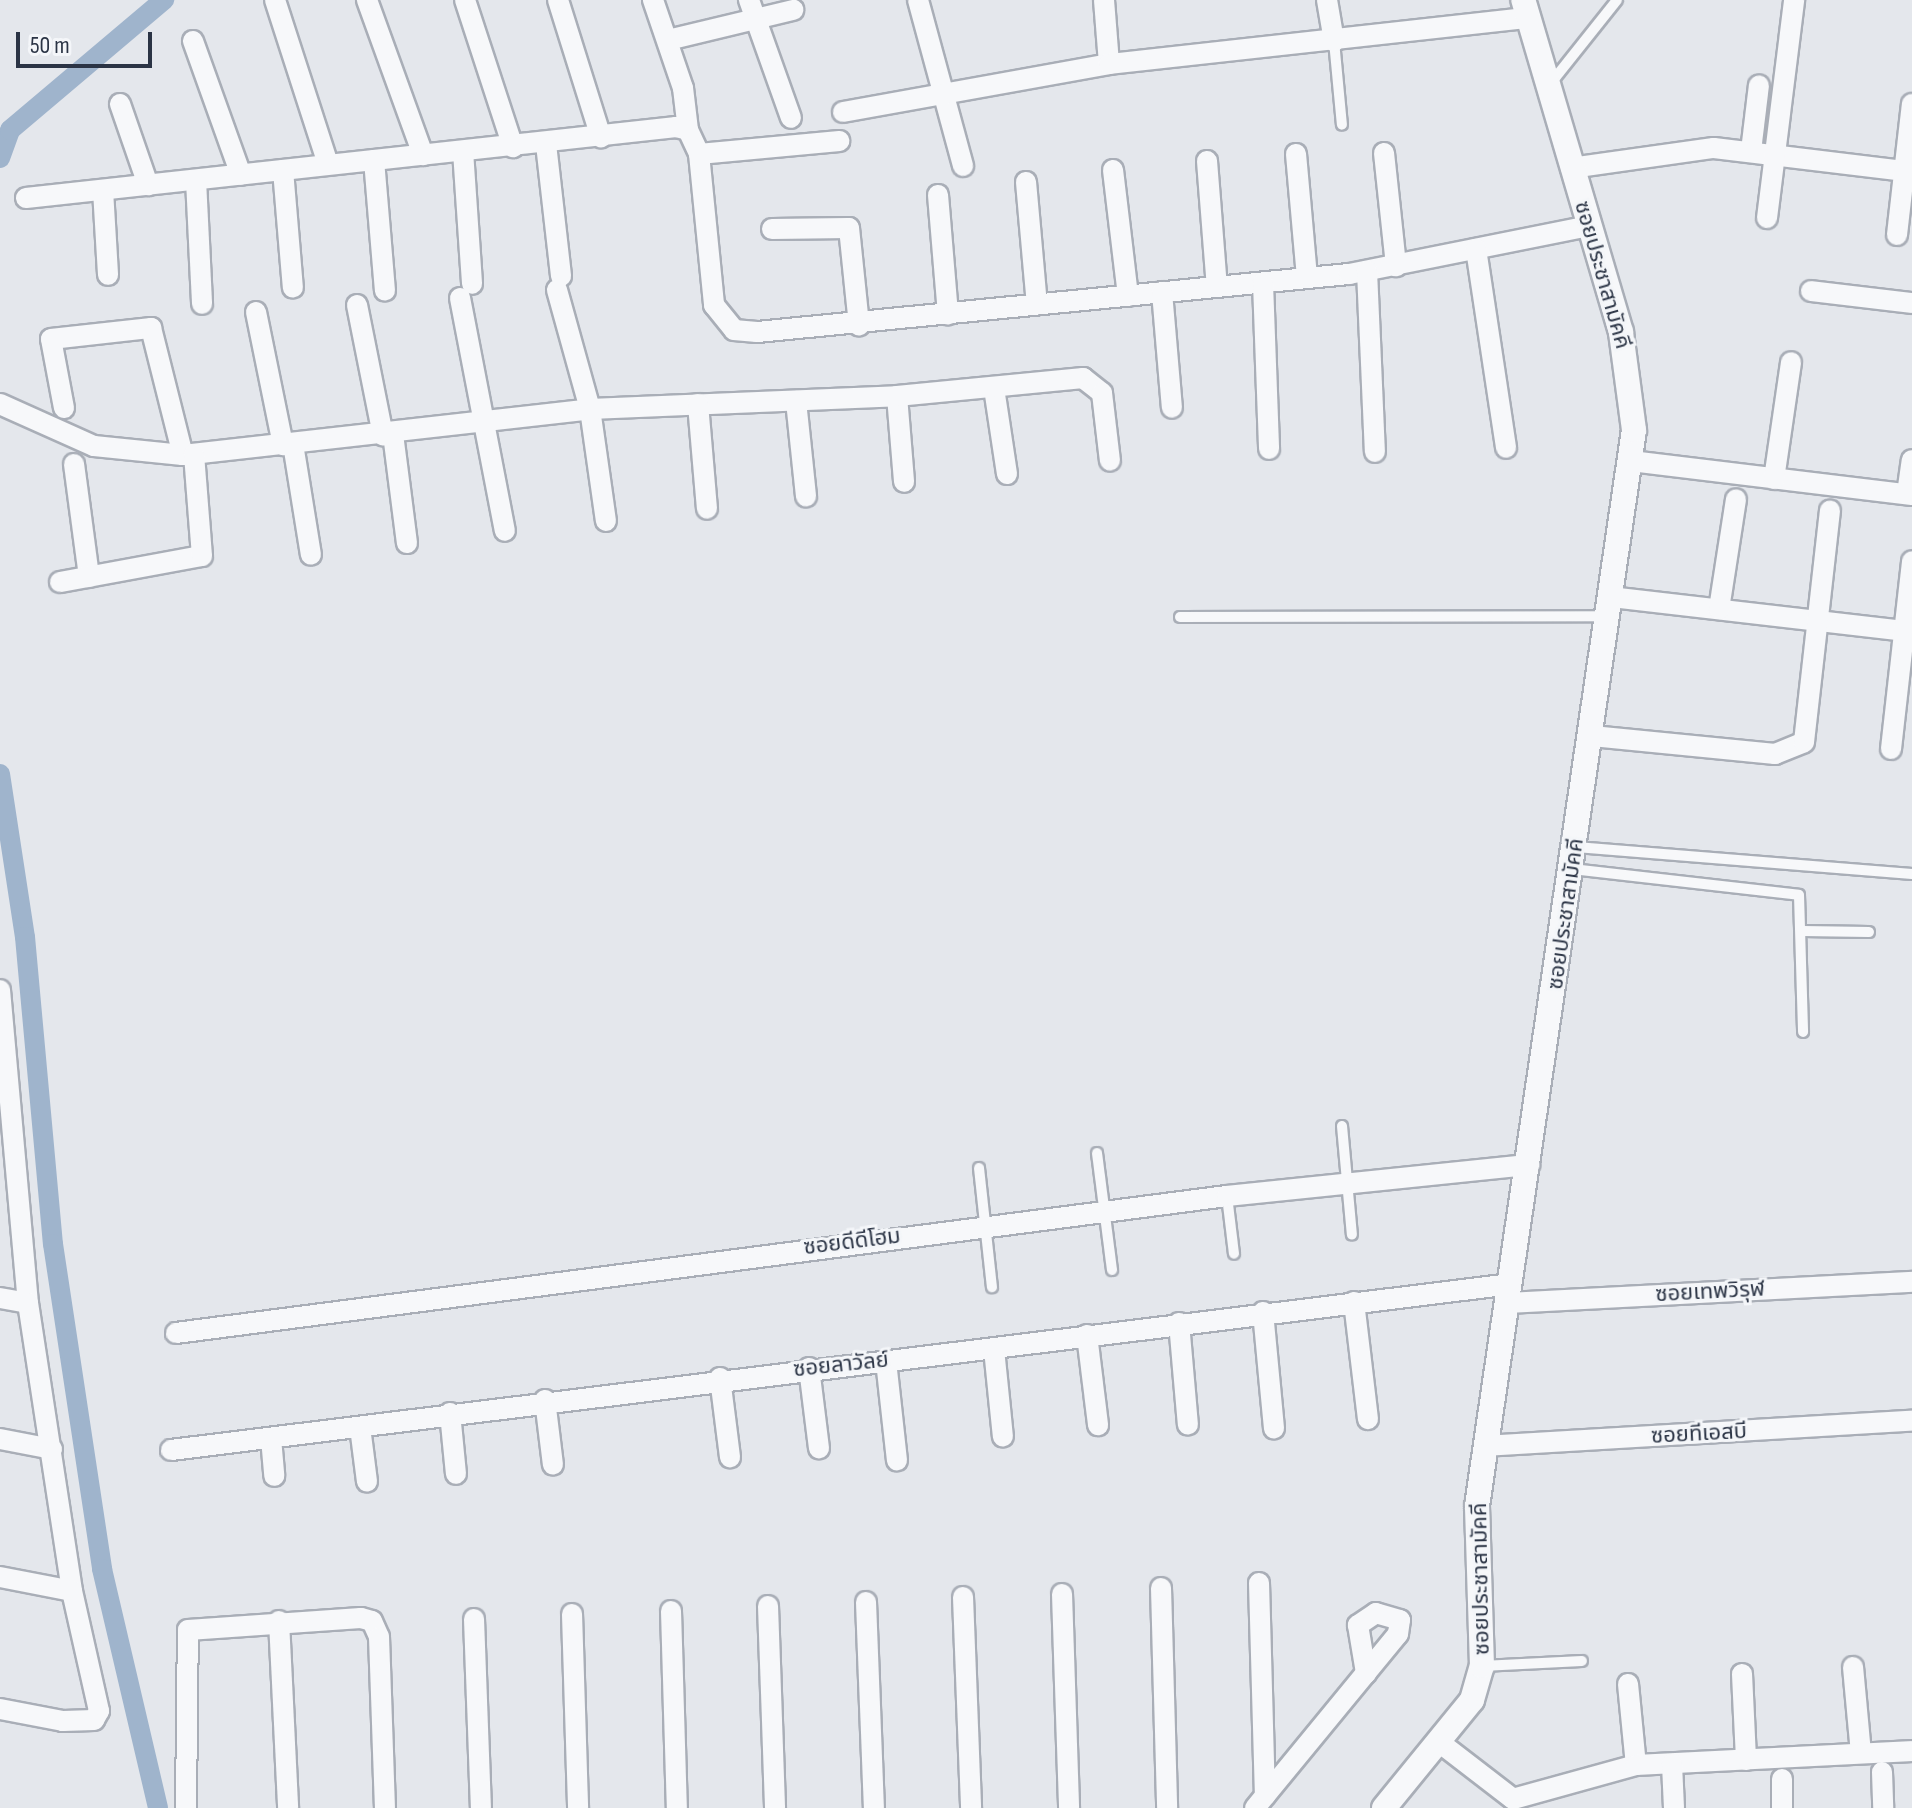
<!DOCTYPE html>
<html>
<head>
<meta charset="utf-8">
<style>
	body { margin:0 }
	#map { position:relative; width:1912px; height:1808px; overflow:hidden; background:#e4e7ec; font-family:"Sofia Sans Condensed","Noto Sans Thai",sans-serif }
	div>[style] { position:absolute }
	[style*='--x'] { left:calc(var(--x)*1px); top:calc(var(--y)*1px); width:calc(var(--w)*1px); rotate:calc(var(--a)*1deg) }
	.canal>* { height:20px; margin:-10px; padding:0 10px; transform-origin:10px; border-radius:10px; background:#9fb4cc }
	.roads { filter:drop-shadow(2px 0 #a9aeb7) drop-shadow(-2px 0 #a9aeb7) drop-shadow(0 2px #a9aeb7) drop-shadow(0 -2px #a9aeb7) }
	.service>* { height:10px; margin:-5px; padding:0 5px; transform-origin:5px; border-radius:5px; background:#f7f8fa }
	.minor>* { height:20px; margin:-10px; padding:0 10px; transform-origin:10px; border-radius:10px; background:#f7f8fa }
	.tertiary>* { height:24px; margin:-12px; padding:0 12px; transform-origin:12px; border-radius:12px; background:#f7f8fa }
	span { translate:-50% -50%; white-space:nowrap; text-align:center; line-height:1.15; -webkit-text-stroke:6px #f4f6f9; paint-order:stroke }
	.street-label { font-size:22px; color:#2b3445 }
	.scale { position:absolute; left:16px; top:32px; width:136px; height:36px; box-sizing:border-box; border:4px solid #2b3445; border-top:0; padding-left:10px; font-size:24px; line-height:28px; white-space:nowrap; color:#2b3445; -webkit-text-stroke:6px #f4f6f9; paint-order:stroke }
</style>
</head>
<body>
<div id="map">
	<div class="canal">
		<div style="--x:0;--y:158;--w:30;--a:-70"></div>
		<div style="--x:10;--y:130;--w:202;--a:-40.2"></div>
		<div style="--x:0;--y:774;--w:165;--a:81.3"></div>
		<div style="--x:25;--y:937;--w:308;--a:84.8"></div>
		<div style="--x:53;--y:1244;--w:329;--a:81.4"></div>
		<div style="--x:102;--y:1569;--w:245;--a:76.8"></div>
	</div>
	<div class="roads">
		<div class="service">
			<div style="--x:1334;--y:41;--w:84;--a:84.6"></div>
			<div style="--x:1551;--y:83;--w:106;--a:-51.5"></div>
			<div style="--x:1180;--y:617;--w:427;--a:-0.1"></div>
			<div style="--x:1576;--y:847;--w:337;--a:4.6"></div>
			<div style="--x:1572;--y:869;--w:228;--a:6.5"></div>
			<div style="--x:1799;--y:895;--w:137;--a:88.3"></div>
			<div style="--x:1803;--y:931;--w:66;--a:0.9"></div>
			<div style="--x:1342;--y:1126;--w:109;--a:84.8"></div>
			<div style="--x:1097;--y:1153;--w:118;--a:82.7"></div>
			<div style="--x:979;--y:1168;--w:120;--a:83.8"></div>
			<div style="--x:1227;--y:1196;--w:58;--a:83.1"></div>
			<div style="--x:1482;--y:1666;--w:100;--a:-2.9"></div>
		</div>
		<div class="minor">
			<div style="--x:275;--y:0;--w:172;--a:72.1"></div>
			<div style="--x:367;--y:0;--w:165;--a:70.1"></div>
			<div style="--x:465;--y:0;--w:155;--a:71.9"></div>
			<div style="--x:558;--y:0;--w:144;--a:72.6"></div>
			<div style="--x:653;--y:0;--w:93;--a:71.2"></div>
			<div style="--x:683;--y:88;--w:42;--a:83.2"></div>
			<div style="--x:749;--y:0;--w:125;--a:70.4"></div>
			<div style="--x:918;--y:0;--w:172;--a:74.8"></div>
			<div style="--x:1104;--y:0;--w:64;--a:85.5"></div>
			<div style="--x:1327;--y:0;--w:42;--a:80.3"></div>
			<div style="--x:668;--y:40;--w:129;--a:-13.5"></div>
			<div style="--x:193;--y:41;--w:142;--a:70.3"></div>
			<div style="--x:120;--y:104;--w:86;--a:70.9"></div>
			<div style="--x:843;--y:112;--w:270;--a:-10.2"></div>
			<div style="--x:1109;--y:64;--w:423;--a:-6.3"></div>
			<div style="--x:546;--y:144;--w:133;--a:83.5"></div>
			<div style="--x:463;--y:151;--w:133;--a:86.1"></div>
			<div style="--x:1751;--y:151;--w:66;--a:-83.1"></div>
			<div style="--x:1384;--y:153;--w:114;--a:83.9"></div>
			<div style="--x:699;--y:154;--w:141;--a:-5.3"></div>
			<div style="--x:1296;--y:154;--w:124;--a:84.9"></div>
			<div style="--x:374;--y:160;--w:131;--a:85.2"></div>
			<div style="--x:1207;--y:161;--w:126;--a:85.5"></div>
			<div style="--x:1571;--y:168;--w:144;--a:-8"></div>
			<div style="--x:1714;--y:148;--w:199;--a:6.9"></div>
			<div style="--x:283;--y:170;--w:118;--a:85.2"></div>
			<div style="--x:1113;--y:170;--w:127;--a:83.2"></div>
			<div style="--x:196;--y:180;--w:124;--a:87.2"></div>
			<div style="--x:1026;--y:182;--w:123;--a:84.9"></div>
			<div style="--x:103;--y:190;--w:85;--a:86.6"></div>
			<div style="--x:938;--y:195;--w:120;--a:85.2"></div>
			<div style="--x:26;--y:198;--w:654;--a:-6.23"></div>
			<div style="--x:676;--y:127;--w:12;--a:14"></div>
			<div style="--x:688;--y:130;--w:26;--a:65"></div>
			<div style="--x:699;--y:154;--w:152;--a:84.3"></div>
			<div style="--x:714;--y:305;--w:32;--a:51"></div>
			<div style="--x:734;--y:330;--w:23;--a:5"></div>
			<div style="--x:757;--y:332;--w:595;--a:-5.6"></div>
			<div style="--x:1349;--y:274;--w:245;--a:-11.3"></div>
			<div style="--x:1767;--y:218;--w:220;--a:-82.9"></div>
			<div style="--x:772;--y:229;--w:77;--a:-0.7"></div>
			<div style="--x:849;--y:228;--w:98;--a:84.1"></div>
			<div style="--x:1897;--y:235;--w:132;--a:-83.5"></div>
			<div style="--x:1476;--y:249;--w:201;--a:81.4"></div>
			<div style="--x:1367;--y:271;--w:181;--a:87.5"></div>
			<div style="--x:1263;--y:283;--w:166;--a:87.9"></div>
			<div style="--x:557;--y:290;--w:123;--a:74.5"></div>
			<div style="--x:590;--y:409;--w:113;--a:81.9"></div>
			<div style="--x:1811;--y:291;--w:102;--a:6.8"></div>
			<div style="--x:1162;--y:292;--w:116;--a:85.1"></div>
			<div style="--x:460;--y:298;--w:237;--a:79.1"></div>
			<div style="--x:357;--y:305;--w:133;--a:78.7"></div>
			<div style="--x:256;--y:312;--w:136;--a:78.5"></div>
			<div style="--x:994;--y:388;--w:87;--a:81.4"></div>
			<div style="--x:897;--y:396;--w:86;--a:85.3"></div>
			<div style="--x:796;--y:401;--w:96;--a:84"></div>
			<div style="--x:0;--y:404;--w:103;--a:24.1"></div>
			<div style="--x:94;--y:446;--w:89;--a:5.8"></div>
			<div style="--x:183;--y:455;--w:410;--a:-6.4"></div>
			<div style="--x:590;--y:409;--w:307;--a:-2.4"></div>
			<div style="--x:897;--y:396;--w:187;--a:-5.5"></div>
			<div style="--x:1083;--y:378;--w:24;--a:38"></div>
			<div style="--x:1102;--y:393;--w:68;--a:83.3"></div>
			<div style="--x:698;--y:404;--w:105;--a:85.1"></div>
			<div style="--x:64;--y:408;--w:70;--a:-100.7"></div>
			<div style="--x:51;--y:339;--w:101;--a:-6.3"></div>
			<div style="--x:151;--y:328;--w:131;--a:75.9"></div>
			<div style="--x:393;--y:434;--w:110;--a:82.7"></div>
			<div style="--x:293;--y:444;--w:112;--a:80.8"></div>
			<div style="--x:1631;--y:461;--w:283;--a:6.9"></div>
			<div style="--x:74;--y:464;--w:114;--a:82.4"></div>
			<div style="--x:1774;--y:479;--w:118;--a:-81.7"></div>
			<div style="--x:1907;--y:494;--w:34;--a:-82"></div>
			<div style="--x:60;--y:582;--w:144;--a:-10.4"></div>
			<div style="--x:202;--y:556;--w:102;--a:-94.5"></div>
			<div style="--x:1611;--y:597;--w:303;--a:6.6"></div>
			<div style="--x:1719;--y:609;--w:111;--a:-81.2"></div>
			<div style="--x:1592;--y:736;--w:184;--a:5.6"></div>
			<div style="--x:1775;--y:754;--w:31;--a:-22"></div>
			<div style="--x:1804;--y:742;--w:233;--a:-83.6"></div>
			<div style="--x:1891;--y:749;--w:189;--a:-83.6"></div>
			<div style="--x:0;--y:990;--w:314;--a:84.9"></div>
			<div style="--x:28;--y:1303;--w:291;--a:81.3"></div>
			<div style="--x:72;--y:1591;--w:123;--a:77.3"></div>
			<div style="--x:99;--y:1711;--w:10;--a:119"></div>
			<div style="--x:94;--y:1720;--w:31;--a:178"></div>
			<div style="--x:63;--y:1721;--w:64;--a:-169.2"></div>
			<div style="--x:0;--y:1298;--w:28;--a:10"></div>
			<div style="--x:1354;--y:1302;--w:118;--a:83.2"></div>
			<div style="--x:1508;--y:1303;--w:405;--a:-3"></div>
			<div style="--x:1263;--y:1312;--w:117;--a:84.6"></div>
			<div style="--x:1179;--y:1323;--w:102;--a:85"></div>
			<div style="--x:176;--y:1333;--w:1060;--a:-7.43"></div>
			<div style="--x:1227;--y:1196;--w:304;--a:-5.9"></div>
			<div style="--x:1087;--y:1335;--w:91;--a:83"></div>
			<div style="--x:994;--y:1349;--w:88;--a:84.2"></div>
			<div style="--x:886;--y:1361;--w:100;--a:83.7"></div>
			<div style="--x:809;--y:1368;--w:81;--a:82.9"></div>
			<div style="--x:720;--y:1378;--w:80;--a:82.8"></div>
			<div style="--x:545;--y:1400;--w:65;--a:83"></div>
			<div style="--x:450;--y:1413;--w:61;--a:84.4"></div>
			<div style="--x:360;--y:1427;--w:55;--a:82.7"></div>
			<div style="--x:271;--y:1438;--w:38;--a:85"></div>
			<div style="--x:0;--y:1439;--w:53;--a:10.9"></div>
			<div style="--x:1485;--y:1446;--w:428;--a:-3.4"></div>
			<div style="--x:171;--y:1450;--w:1350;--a:-7.06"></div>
			<div style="--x:0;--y:1577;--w:73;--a:11"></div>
			<div style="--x:1259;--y:1583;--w:213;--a:88.4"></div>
			<div style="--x:1161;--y:1588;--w:220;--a:88.4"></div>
			<div style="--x:1062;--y:1594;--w:214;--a:88.1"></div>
			<div style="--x:963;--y:1597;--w:211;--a:87.8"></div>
			<div style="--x:866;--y:1602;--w:206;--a:87.8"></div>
			<div style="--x:768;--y:1606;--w:202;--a:88"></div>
			<div style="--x:671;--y:1611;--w:197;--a:88.3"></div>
			<div style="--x:572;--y:1614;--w:194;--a:88.2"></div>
			<div style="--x:474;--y:1619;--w:189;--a:87.9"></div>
			<div style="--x:279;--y:1621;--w:187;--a:87.2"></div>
			<div style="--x:1853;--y:1667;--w:86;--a:84.7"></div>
			<div style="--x:1742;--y:1674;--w:86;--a:87.3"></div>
			<div style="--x:1628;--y:1684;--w:81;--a:84.4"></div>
			<div style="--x:1439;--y:1742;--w:93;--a:37.6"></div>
			<div style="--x:1513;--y:1799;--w:128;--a:-15.5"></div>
			<div style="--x:1636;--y:1765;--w:276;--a:-2.9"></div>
			<div style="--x:1672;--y:1764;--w:44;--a:87.4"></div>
			<div style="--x:1882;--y:1772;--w:36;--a:88"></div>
			<div style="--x:1782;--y:1779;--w:29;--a:90"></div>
			<div style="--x:186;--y:1808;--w:178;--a:-89.4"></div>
			<div style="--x:188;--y:1630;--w:173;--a:-4"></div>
			<div style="--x:361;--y:1618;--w:11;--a:15"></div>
			<div style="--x:372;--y:1621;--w:17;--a:66"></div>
			<div style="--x:379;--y:1637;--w:171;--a:88"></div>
			<div style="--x:1255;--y:1808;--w:225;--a:-50.6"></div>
			<div style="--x:1398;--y:1634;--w:14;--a:-82"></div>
			<div style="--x:1400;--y:1620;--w:25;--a:-164"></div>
			<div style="--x:1376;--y:1613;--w:22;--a:146"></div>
			<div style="--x:1358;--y:1625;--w:49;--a:80.5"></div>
		</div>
		<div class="tertiary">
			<div style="--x:1384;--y:1808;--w:139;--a:-50.8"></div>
			<div style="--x:1472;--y:1700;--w:35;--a:-74"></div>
			<div style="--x:1482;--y:1666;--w:160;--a:-91.8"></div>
			<div style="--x:1477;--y:1506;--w:1087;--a:-81.7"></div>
			<div style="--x:1634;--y:430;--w:99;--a:-97.6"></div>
			<div style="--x:1621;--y:332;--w:346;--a:-106.4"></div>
		</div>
	</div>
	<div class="street-label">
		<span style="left:1602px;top:275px;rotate:74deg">ซอยประชาสามัคคี</span>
		<span style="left:1566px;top:914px;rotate:-82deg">ซอยประชาสามัคคี</span>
		<span style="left:852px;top:1242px;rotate:-7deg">ซอยดีดีโฮม</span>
		<span style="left:1710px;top:1292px;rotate:-3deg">ซอยเทพวิรุฬ</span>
		<span style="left:841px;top:1365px;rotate:-6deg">ซอยลาวัลย์</span>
		<span style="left:1699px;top:1434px;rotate:-3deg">ซอยทีเอสบี</span>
		<span style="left:1481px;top:1579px;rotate:-91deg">ซอยประชาสามัคคี</span>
	</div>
	<div class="scale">50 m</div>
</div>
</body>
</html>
